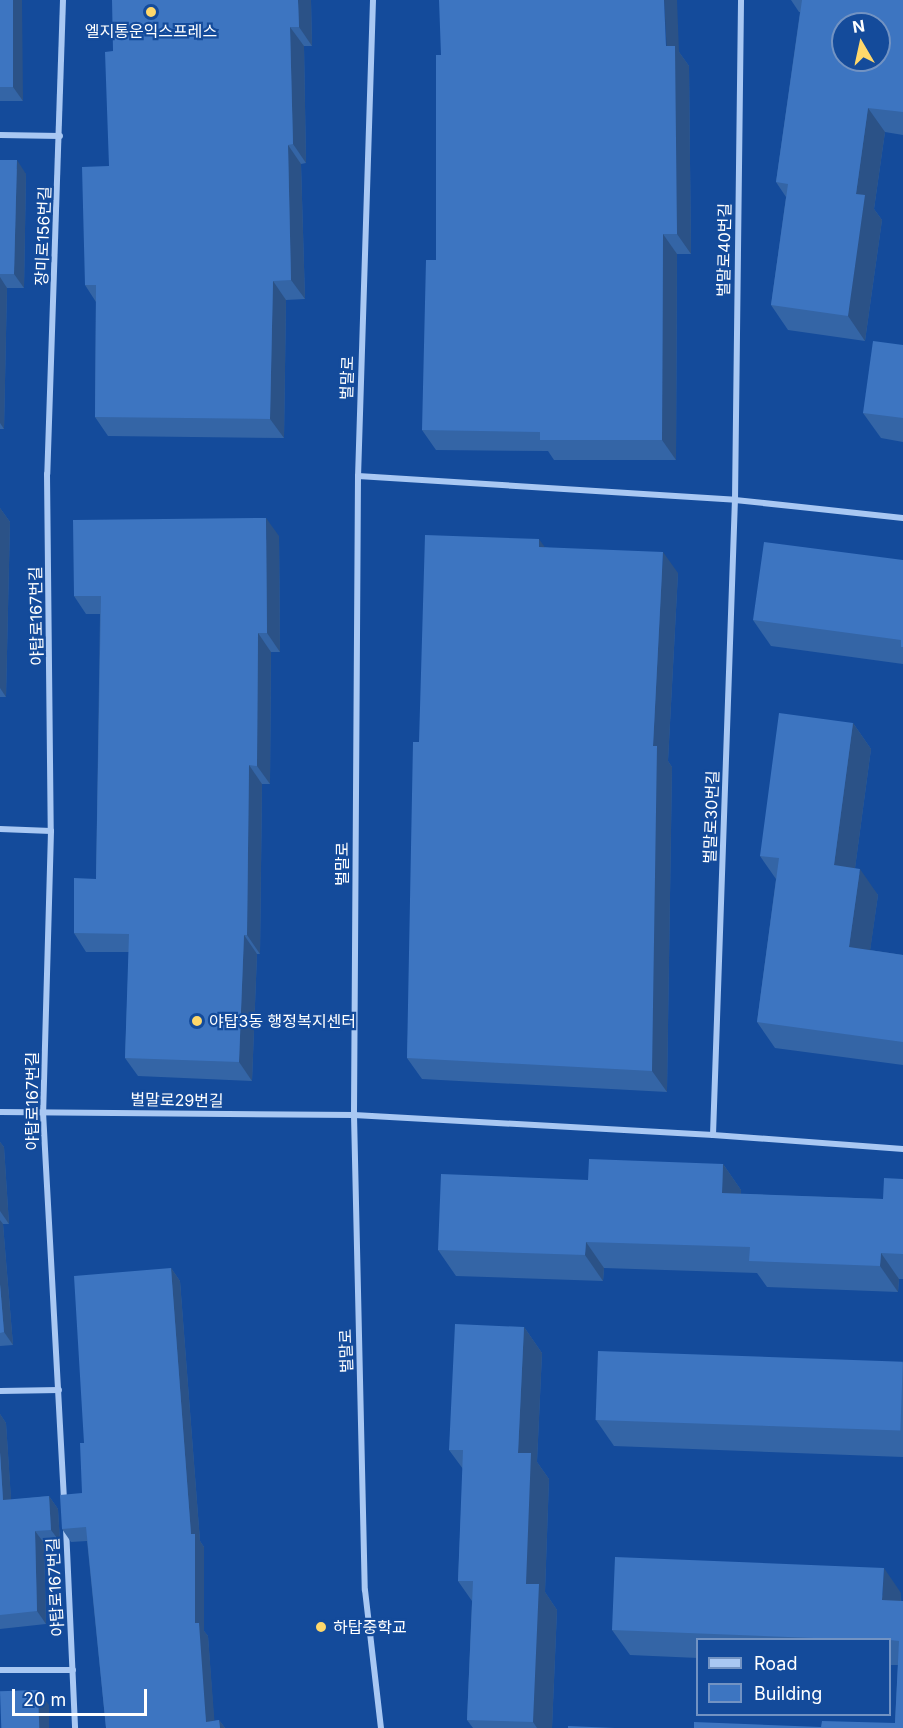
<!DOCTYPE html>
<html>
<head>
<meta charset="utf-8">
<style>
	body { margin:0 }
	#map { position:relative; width:903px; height:1728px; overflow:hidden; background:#144b9b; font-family:Inter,"Noto Sans KR",sans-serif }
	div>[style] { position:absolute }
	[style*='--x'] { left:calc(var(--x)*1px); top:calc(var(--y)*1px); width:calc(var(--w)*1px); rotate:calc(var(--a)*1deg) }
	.minor>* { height:6px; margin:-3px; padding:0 3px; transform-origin:3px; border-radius:3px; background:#a9c8f3 }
	.wall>* { inset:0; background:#3465a6 }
	.shaded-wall>* { inset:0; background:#2b5287 }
	.building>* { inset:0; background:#3d75c1; transform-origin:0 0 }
	.dots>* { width:16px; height:16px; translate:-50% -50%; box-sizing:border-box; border:3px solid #144b9b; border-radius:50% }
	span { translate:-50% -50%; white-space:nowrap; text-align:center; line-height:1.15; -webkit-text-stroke:4.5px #144b9b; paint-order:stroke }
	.poi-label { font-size:16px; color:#fff }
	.left { translate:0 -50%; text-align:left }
	.street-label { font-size:16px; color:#fff }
	.legend { position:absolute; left:696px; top:1638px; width:195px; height:78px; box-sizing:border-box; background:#144b9b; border:2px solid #7293c3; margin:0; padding:8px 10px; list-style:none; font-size:18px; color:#fff }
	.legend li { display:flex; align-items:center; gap:12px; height:30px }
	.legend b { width:30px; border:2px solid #7293c3 }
	.north { position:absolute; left:831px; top:12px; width:60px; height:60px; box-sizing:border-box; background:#144b9b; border:2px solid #7293c3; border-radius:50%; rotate:351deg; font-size:16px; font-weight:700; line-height:24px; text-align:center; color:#fff }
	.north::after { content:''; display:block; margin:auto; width:21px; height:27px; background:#ffd86b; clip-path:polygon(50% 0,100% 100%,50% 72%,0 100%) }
	.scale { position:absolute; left:12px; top:1689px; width:135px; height:27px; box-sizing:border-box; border:3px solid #fff; border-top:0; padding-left:8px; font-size:18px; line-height:21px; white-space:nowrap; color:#fff; -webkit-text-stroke:4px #144b9b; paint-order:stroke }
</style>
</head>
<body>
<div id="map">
	<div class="minor">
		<div style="--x:63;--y:0;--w:474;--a:91.9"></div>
		<div style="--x:47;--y:474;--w:357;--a:89.4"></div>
		<div style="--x:51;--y:831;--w:281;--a:91.6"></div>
		<div style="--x:43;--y:1112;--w:392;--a:86.9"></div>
		<div style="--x:373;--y:0;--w:476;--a:91.8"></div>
		<div style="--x:358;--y:476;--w:639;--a:90.36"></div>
		<div style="--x:354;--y:1115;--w:475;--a:88.7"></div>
		<div style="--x:365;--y:1590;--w:139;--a:83.4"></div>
		<div style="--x:0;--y:135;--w:60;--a:1"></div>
		<div style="--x:358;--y:476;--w:378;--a:3.6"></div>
		<div style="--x:735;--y:500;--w:169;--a:6.1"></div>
		<div style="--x:0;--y:829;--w:51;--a:2.2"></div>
		<div style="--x:0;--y:1112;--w:354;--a:0.5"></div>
		<div style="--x:354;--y:1115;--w:360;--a:3.2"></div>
		<div style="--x:713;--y:1135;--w:191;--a:4.2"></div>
		<div style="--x:713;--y:1135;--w:635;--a:-88.02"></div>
		<div style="--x:735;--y:500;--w:500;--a:-89.31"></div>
		<div style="--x:0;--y:1391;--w:59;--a:-1"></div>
		<div style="--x:66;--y:1528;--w:200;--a:87.4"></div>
		<div style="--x:0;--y:1670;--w:73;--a:0"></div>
	</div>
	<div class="wall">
		<div style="clip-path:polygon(0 0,23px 101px,0 101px)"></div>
		<div style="clip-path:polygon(311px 0,312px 46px,304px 46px,306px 163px,301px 164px,305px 299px,286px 300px,284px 438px,108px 436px,95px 417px,96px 302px,85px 285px,109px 166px,113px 51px)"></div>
		<div style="clip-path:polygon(791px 0,903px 0,903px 135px,885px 132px,874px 209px,882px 220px,865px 341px,788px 330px,771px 305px,786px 197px,776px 182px,800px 12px,799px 12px)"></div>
		<div style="clip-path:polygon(679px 52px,689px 66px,691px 254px,677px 254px,676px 460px,554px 460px,548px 451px,436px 450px,422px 430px)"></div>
		<div style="clip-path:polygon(0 160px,26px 174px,24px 288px,7px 288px,4px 429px,0 429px)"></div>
		<div style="clip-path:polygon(903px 345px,903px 442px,881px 438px,863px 413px)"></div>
		<div style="clip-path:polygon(0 508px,10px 522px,6px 697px,0 697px)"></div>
		<div style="clip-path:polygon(279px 536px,280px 652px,271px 652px,270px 784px,262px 784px,260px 954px,257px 954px,252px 1081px,138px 1076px,125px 1058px,129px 952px,86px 952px,74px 933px,96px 879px,100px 614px,86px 614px,74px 596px)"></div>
		<div style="clip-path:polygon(544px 547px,678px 573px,668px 761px,672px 767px,667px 1092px,422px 1079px,407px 1058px,419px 742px)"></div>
		<div style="clip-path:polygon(903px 560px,903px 664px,771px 646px,753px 620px)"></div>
		<div style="clip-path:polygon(853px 723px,871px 749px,855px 868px,878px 895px,870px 950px,903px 955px,903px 1065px,775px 1048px,757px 1022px,776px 879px,760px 856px)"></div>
		<div style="clip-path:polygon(0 1142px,4px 1147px,9px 1224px,3px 1224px,13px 1345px,0 1346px)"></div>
		<div style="clip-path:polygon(723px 1164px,741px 1190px,741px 1194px,883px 1199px,903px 1179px,903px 1279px,899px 1279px,898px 1292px,767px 1287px,757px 1273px,604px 1268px,603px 1281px,456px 1276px,438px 1250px,588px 1180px)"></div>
		<div style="clip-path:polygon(171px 1268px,180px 1281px,200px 1541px,204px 1547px,204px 1631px,208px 1636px,214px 1721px,219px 1720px,225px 1728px,106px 1728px,87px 1541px,71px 1542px,62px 1529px,82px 1493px,84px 1443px)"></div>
		<div style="clip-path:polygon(524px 1327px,542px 1353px,537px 1462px,549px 1479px,545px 1592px,557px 1610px,552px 1728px,473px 1728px,467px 1720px,472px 1601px,458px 1581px,463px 1469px,449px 1450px)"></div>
		<div style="clip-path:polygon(903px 1363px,903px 1457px,614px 1446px,596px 1420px)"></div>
		<div style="clip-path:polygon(0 1414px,6px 1423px,11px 1500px,49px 1496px,58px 1509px,60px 1542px,44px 1543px,46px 1624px,0 1629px)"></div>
		<div style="clip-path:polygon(901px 1593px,903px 1728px,821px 1727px,895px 1723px,898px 1665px,890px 1665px,890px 1640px,698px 1640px,698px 1658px,630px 1655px,612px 1630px)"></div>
	</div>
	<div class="shaded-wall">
		<div style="clip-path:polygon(13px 0,22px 0,23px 101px,13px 87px)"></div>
		<div style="clip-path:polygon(298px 0,311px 0,312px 46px,299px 27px)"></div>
		<div style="clip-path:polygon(664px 0,677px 0,679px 52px,689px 66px,691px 254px,677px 234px)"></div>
		<div style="clip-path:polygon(290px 27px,304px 46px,306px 163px,293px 144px)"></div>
		<div style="clip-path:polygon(868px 108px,885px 132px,874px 209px,882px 220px,865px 341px,848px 316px,856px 194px)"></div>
		<div style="clip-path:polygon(288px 145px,301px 164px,305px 299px,291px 280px)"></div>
		<div style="clip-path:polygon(17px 160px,26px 174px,24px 288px,14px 274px)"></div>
		<div style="clip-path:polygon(663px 234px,677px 254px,676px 460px,662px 440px)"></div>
		<div style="clip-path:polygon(0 277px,7px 288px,4px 429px,0 423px)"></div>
		<div style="clip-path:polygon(273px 281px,286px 300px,284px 438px,270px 419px)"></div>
		<div style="clip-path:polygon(0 508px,10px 522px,6px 697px,0 688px)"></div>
		<div style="clip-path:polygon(266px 518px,279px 536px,280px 652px,267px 633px)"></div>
		<div style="clip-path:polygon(539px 539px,554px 560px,539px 547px)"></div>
		<div style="clip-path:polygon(663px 552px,678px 573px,668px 761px,672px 767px,667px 1092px,652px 1071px,653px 746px)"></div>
		<div style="clip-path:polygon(258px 633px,271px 652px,270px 784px,257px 766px)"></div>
		<div style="clip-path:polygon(853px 723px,871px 749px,852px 891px,834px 865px)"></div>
		<div style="clip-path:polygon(249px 765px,262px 784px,260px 954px,247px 935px)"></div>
		<div style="clip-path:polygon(860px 869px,878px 895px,867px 973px,849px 947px)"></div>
		<div style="clip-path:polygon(244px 935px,257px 954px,252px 1081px,239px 1062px)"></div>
		<div style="clip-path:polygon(0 1142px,4px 1147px,9px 1224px,0 1211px)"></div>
		<div style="clip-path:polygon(723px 1164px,741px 1190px,740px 1219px,722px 1193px)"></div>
		<div style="clip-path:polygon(0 1220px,3px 1224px,13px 1345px,4px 1332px,0 1284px)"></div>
		<div style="clip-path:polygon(586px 1242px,604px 1268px,603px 1281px,585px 1255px)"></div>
		<div style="clip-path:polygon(881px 1253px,899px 1279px,898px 1292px,880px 1266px)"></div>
		<div style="clip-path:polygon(171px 1268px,180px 1281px,200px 1541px,204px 1547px,204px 1631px,208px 1636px,215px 1728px,206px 1722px,195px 1623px,191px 1534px)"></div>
		<div style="clip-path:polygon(524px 1327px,542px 1353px,537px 1462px,549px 1479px,545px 1592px,557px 1610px,552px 1728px,537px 1728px,533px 1722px,518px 1453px)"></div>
		<div style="clip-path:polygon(0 1414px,6px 1423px,12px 1513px,3px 1500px,0 1452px)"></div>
		<div style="clip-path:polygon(49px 1496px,58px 1509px,60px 1542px,51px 1530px)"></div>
		<div style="clip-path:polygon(35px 1531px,44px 1543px,46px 1624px,37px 1611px)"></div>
		<div style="clip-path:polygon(884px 1568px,901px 1593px,900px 1626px,882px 1600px)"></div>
		<div style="clip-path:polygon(38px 1690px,49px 1705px,49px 1728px,39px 1728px)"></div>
		<div style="clip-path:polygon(219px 1720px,225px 1728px,220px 1728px)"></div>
	</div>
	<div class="building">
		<div style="left:0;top:0;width:13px;height:87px"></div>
		<div style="clip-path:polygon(112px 0,298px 0,299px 27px,290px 27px,293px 144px,288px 145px,291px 280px,273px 281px,270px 419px,95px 417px,96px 285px,85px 285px,82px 167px,109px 166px,105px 52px,113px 51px)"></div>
		<div style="clip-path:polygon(439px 0,664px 0,666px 46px,675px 46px,677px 234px,663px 234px,662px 440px,540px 440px,540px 432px,422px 430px,426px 260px,436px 260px,436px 55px,441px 55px)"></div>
		<div style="clip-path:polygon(evenodd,802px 0,903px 0,903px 112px,868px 108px,856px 194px,865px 195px,848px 316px,771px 305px,788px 184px,776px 182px,802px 0,843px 24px,879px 24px,879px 60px,843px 60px,843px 24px)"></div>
		<div style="clip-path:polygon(0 160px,17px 160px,14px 274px,0 274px)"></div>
		<div style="clip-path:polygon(873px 341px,903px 345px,903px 418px,863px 413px)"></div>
		<div style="clip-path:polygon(266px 518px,267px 633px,258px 633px,257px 766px,249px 765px,247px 935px,244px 935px,239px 1062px,125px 1058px,129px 934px,74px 933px,74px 878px,96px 879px,101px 596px,74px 596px,73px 520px)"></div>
		<div style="clip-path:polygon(425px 535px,539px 539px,539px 547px,663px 552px,653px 746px,657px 746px,652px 1071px,407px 1058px,413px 742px,419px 742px)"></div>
		<div style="clip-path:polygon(764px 542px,903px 560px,903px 647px,901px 647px,901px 640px,753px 620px)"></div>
		<div style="clip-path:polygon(779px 713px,853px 723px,834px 865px,860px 869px,849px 947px,903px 955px,903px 1042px,757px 1022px,779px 858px,760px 856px)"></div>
		<div style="clip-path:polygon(589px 1159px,723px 1164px,722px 1193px,883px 1199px,884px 1178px,903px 1179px,903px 1254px,881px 1253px,880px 1266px,749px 1261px,750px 1247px,586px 1242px,585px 1255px,438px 1250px,441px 1174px,588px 1180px)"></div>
		<div style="clip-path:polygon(171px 1268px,191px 1534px,195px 1534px,195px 1623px,199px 1623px,206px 1722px,219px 1720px,220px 1728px,106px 1728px,86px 1527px,62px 1529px,60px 1495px,82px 1493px,80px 1443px,84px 1443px,74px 1276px)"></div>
		<div style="clip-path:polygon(0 1284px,4px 1332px,0 1333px)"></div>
		<div style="clip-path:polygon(455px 1324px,524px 1327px,518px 1453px,531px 1453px,526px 1584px,539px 1584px,533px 1722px,467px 1720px,473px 1581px,458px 1581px,463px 1450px,449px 1450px)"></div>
		<div style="left:598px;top:1351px;width:305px;height:69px;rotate:2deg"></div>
		<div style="clip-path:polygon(0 1452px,3px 1500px,49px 1496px,51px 1530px,35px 1531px,37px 1611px,0 1615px)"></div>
		<div style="clip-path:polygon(615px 1557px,884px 1568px,882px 1600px,903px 1601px,903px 1728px,694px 1728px,694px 1722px,821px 1727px,822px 1721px,895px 1723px,899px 1641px,890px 1640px,865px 1640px,612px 1630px)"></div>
		<div style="left:38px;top:1690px;width:38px;height:38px;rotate:88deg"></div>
		<div style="clip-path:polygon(568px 1726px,615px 1728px,568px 1728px)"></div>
	</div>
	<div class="dots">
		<div style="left:151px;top:12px;background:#ffd86b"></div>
		<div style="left:197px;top:1021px;background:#ffd86b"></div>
		<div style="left:321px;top:1627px;background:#ffd86b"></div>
	</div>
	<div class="poi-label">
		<span style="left:151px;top:31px">엘지통운익스프레스</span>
		<span class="left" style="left:209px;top:1021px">야탑3동 행정복지센터</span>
		<span class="left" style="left:333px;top:1627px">하탑중학교</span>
	</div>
	<div class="street-label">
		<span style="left:43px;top:236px;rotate:-88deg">장미로156번길</span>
		<span style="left:724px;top:250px;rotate:-89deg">벌말로40번길</span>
		<span style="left:347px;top:378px;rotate:-88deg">벌말로</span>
		<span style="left:36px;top:616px;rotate:-91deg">야탑로167번길</span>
		<span style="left:711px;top:817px;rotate:-88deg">벌말로30번길</span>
		<span style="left:342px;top:864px;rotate:-90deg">벌말로</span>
		<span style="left:177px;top:1100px;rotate:1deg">벌말로29번길</span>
		<span style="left:32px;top:1101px;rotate:-90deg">야탑로167번길</span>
		<span style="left:346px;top:1351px;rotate:-92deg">벌말로</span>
		<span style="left:55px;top:1587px;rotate:-93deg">야탑로167번길</span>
	</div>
	<ul class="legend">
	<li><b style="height:8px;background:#a9c8f3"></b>Road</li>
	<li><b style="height:16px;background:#3d75c1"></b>Building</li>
	</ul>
	<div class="north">N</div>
	<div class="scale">20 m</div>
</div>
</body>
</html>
